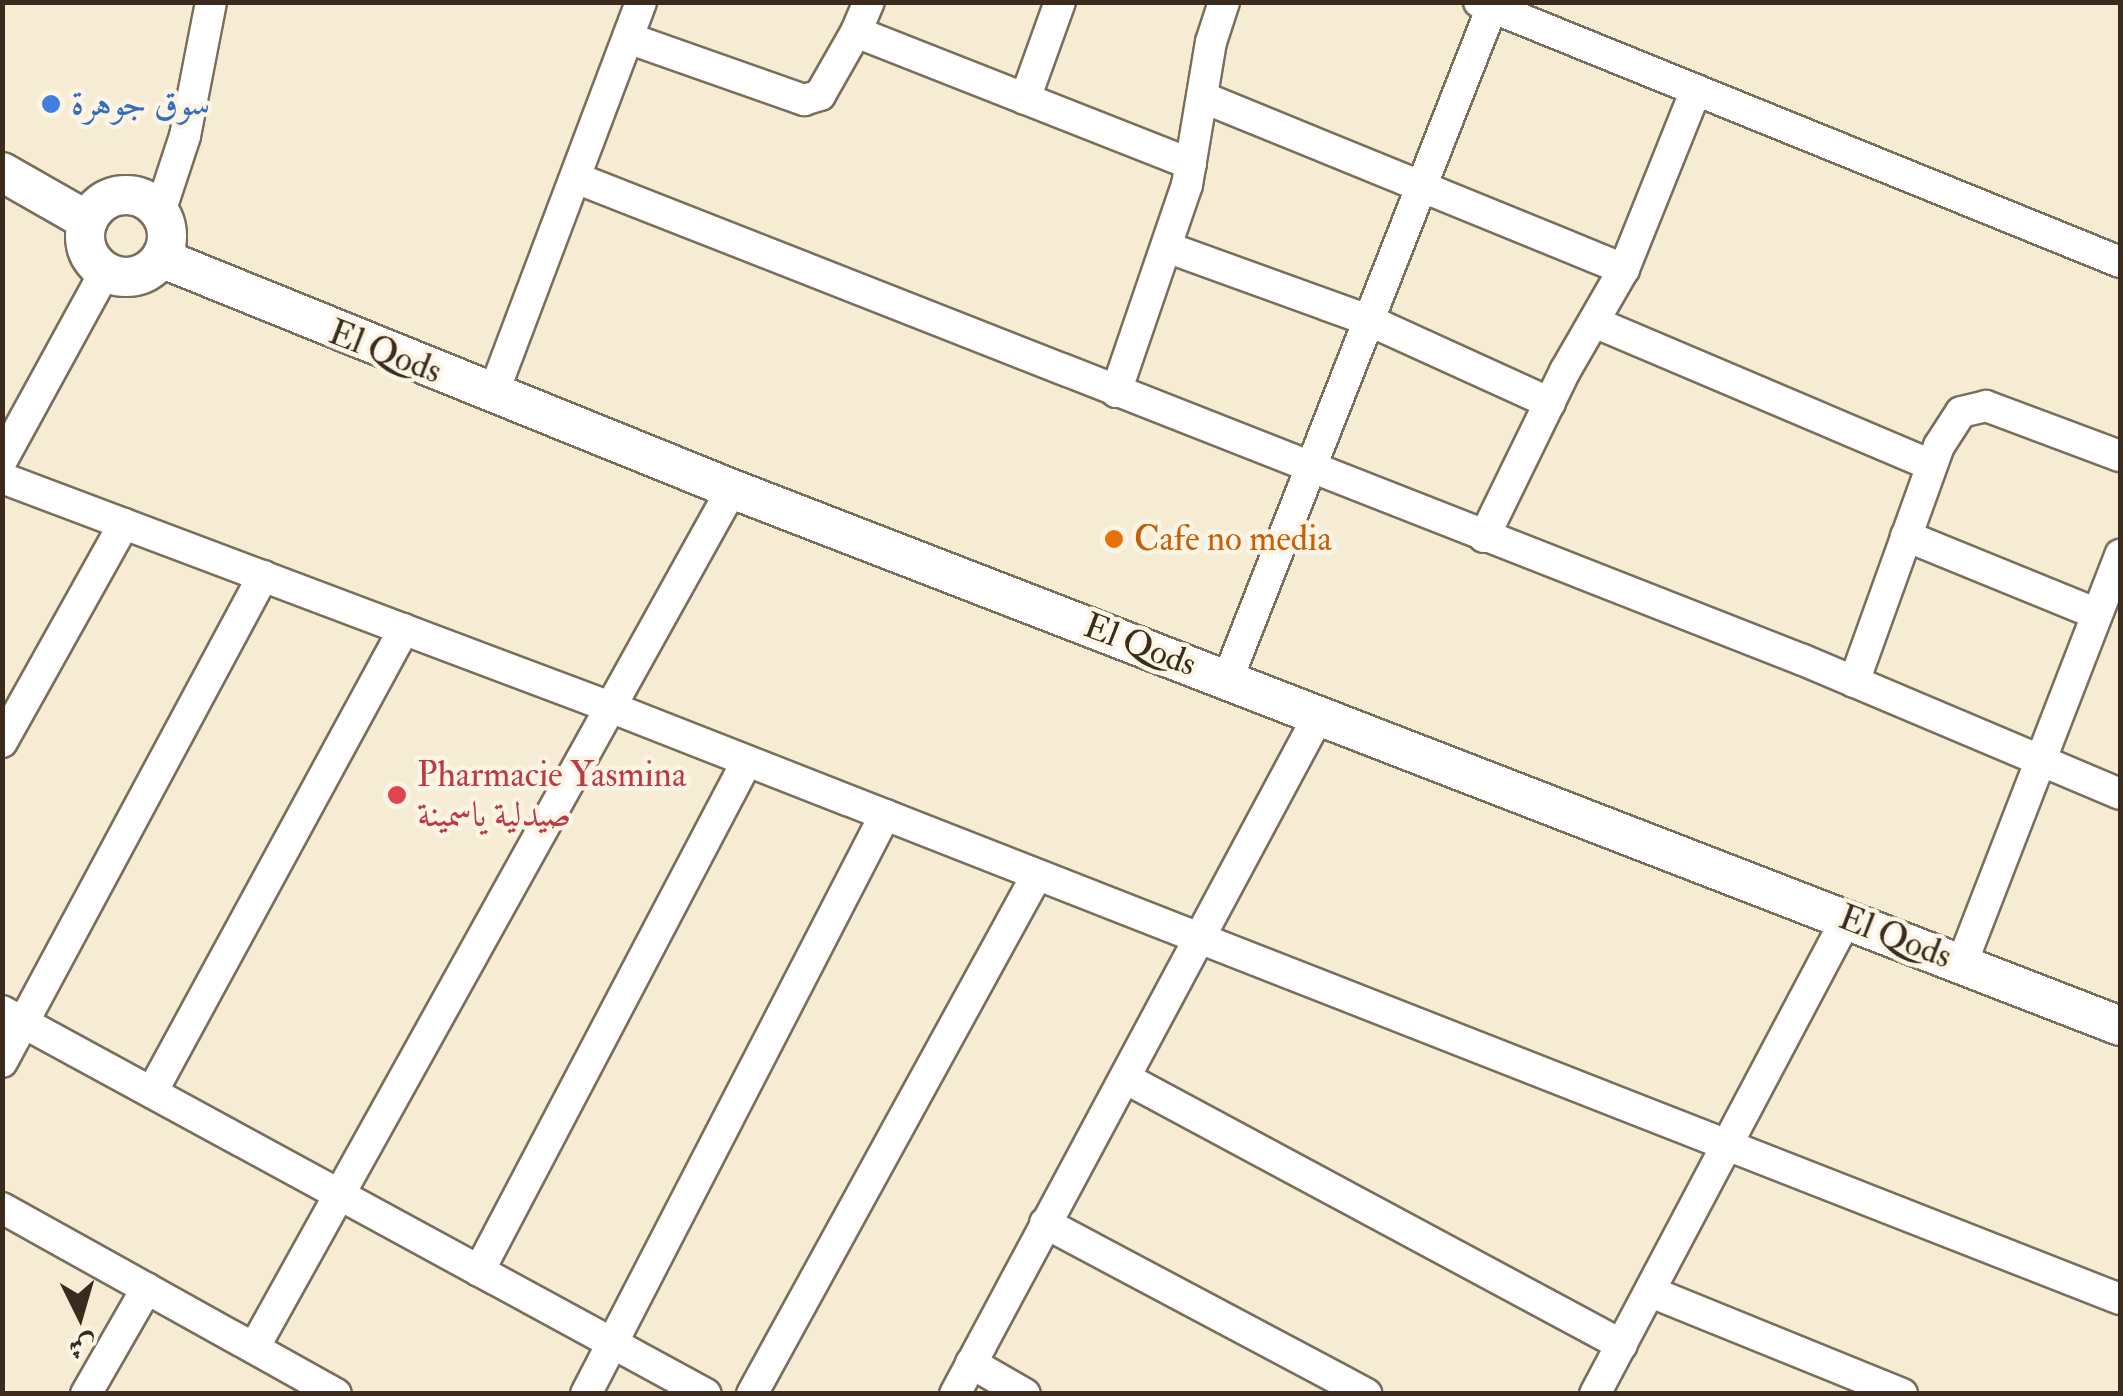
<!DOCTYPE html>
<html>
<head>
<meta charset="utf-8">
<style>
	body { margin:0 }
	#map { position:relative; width:2123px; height:1396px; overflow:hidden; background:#f6ebd3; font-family:"IM FELL Double Pica",Amiri,serif }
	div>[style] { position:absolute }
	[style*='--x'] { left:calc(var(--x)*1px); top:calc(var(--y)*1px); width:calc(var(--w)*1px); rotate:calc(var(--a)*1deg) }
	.roads { filter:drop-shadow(2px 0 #7c6e5d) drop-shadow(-2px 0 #7c6e5d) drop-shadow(0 2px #7c6e5d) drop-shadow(0 -2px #7c6e5d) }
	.minor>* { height:30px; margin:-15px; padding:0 15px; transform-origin:15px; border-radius:15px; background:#fff }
	.tertiary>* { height:38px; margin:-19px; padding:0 19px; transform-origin:19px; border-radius:19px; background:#fff }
	.tertiary>.ring { margin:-19px; padding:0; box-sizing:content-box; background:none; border:38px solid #fff; border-radius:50% }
	.dots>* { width:28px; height:28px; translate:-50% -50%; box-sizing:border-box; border:5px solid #fcf5e5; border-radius:50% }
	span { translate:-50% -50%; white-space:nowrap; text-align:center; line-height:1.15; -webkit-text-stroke:9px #fcf5e5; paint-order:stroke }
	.shop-label { font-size:35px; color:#366cbe }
	.left { translate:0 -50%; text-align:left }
	.street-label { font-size:35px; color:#3b2a1e }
	.food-label { font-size:35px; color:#c56008 }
	.health-label { font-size:35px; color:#be3a42 }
	.frame { position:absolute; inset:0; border:5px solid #3b2a1e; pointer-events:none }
	.north { position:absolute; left:30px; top:1266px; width:100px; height:100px; -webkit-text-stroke:8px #fcf5e5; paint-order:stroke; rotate:175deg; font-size:28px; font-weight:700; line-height:40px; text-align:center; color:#3b2a1e }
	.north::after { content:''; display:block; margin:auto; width:35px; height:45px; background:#3b2a1e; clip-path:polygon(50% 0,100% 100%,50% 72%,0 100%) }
</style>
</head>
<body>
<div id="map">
	<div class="roads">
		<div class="minor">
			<div style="--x:1479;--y:2;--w:692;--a:22.08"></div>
			<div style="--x:856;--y:32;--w:33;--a:-67"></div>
			<div style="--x:628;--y:38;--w:187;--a:19.4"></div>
			<div style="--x:804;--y:100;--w:17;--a:-17"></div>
			<div style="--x:820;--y:95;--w:73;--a:-60.3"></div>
			<div style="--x:856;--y:32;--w:360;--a:21.5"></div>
			<div style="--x:1202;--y:97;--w:456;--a:22.2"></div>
			<div style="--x:1025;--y:99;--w:103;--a:-70.2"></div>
			<div style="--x:576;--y:178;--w:1318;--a:21.45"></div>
			<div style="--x:1803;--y:660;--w:344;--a:22.9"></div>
			<div style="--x:160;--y:212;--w:80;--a:-71.8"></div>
			<div style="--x:185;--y:136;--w:136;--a:-79"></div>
			<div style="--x:1169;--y:248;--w:212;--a:19.9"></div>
			<div style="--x:1368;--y:320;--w:200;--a:24.5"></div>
			<div style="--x:1594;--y:322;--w:366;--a:23"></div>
			<div style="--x:1116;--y:392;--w:219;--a:-71.1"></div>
			<div style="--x:1187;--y:185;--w:145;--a:-80.5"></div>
			<div style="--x:1211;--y:42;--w:42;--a:-72"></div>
			<div style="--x:493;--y:394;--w:419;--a:-69.3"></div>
			<div style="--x:2;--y:460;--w:214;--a:-61.3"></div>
			<div style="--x:2;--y:478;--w:650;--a:20.64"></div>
			<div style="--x:610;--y:707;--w:1622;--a:21.41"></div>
			<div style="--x:1906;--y:536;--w:206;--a:22.2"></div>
			<div style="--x:1484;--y:537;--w:185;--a:-64"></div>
			<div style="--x:1565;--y:371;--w:118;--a:-60"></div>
			<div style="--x:1624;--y:269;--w:193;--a:-68.1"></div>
			<div style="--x:1228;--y:678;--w:726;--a:-68.52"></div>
			<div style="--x:1854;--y:682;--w:251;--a:-70.2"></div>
			<div style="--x:1939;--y:446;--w:40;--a:-57.1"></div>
			<div style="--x:1961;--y:412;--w:26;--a:-13"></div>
			<div style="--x:1986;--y:406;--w:143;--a:20.5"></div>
			<div style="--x:2;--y:742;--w:250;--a:-60.8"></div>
			<div style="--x:1962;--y:963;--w:438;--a:-68.8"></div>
			<div style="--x:2;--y:1011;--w:801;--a:28.55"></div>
			<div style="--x:2;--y:1062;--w:552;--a:-61.76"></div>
			<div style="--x:1125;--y:1078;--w:564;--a:28.25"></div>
			<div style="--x:152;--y:1092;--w:527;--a:-61.44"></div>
			<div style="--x:2;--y:1208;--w:382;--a:29.1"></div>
			<div style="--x:1045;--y:1223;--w:364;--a:28"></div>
			<div style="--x:479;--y:1271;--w:576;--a:-62.28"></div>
			<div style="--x:1651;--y:1292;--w:271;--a:22.1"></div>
			<div style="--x:254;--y:1348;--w:983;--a:-60.91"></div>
			<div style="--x:971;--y:1363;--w:62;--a:29.9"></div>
			<div style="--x:86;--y:1394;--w:122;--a:-60.1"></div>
			<div style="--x:586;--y:1394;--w:652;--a:-62.69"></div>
			<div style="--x:752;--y:1394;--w:592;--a:-61.23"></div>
			<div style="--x:955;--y:1394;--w:770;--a:-61.81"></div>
			<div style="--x:1595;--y:1394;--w:539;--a:-62.1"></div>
		</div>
		<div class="tertiary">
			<div style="--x:2;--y:172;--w:99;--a:29.7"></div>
			<div class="ring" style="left:85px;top:195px;width:44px;height:44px"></div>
			<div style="--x:161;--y:258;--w:616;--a:22.03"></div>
			<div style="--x:732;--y:489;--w:1488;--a:21.15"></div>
		</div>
	</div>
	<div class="dots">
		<div style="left:51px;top:104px;background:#3f7fe0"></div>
		<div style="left:1114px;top:539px;background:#e8710a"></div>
		<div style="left:397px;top:795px;background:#e0444e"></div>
	</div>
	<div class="shop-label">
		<span class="left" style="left:71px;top:104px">سوق جوهرة</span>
	</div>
	<div class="street-label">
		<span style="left:385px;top:352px;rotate:21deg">El Qods</span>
		<span style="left:1140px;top:645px;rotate:21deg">El Qods</span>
		<span style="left:1895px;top:937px;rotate:21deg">El Qods</span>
	</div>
	<div class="food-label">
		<span class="left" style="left:1134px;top:539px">Cafe no media</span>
	</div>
	<div class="health-label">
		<span class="left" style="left:417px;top:795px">Pharmacie Yasmina<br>صيدلية ياسمينة</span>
	</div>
	<div class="frame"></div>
	<div class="north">ش</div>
</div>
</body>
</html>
